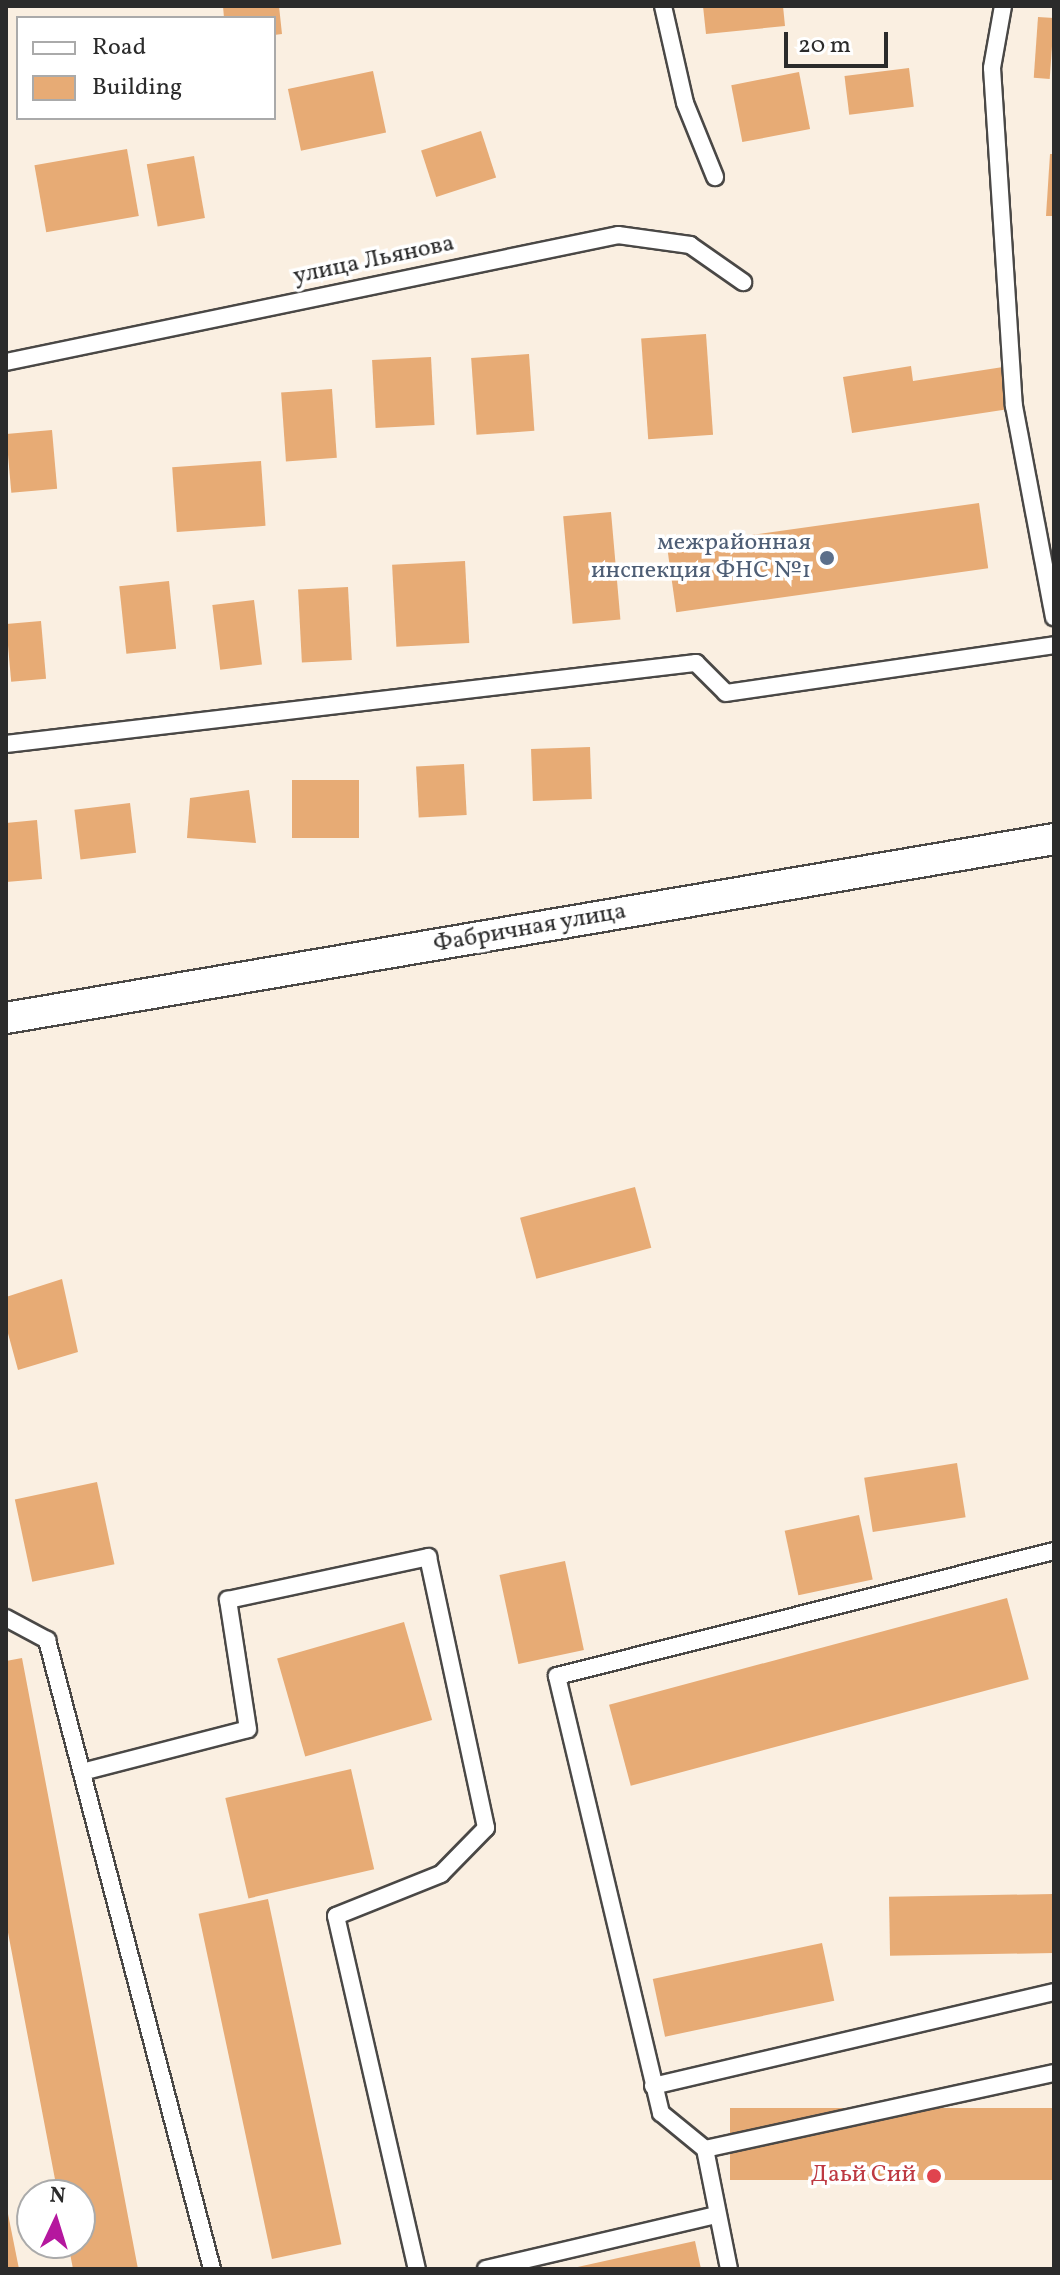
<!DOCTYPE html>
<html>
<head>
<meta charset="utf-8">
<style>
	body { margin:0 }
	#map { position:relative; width:1060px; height:2275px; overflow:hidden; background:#faefe1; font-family:Vollkorn,serif }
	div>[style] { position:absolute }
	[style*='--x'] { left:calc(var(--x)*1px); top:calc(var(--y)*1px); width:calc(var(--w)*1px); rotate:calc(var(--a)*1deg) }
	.building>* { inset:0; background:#e7ab75; transform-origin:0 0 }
	.roads { filter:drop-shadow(2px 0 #4a4846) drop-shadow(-2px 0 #4a4846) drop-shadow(0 2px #4a4846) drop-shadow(0 -2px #4a4846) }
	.service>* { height:16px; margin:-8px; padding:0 8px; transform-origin:8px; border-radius:8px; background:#fff }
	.minor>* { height:30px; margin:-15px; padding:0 15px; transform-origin:15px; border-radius:15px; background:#fff }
	.dots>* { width:22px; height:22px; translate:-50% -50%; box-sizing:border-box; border:4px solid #fff; border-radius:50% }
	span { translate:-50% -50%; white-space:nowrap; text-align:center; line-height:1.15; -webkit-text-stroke:7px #fff; paint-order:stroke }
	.street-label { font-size:24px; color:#2b2b2b }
	.service-label { font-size:24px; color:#4e5e75 }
	.right { translate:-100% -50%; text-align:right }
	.health-label { font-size:24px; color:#be3a42 }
	.frame { position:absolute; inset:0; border:8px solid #2b2b2b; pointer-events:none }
	.legend { position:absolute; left:16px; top:16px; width:260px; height:104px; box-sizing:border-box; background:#fff; border:2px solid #aaa; margin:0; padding:10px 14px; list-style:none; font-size:24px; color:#2b2b2b }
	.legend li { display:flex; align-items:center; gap:16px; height:40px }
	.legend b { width:40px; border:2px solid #aaa }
	.north { position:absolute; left:16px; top:2179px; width:80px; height:80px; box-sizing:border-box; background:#fff; border:2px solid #aaa; border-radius:50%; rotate:4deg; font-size:22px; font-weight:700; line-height:32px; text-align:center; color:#2b2b2b }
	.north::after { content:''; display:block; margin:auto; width:28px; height:36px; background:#b5179e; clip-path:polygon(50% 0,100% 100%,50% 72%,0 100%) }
	.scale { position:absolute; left:784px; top:32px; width:104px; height:36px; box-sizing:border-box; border:4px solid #2b2b2b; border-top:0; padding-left:10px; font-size:24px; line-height:28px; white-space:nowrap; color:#2b2b2b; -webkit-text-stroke:6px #fff; paint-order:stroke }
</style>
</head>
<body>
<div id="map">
	<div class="building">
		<div style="clip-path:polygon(223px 6px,279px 6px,282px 34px,274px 35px,274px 18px,224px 18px)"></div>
		<div style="clip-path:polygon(703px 6px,783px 6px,785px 26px,706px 34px)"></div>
		<div style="left:1038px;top:17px;width:16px;height:61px;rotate:4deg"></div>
		<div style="left:909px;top:68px;width:39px;height:65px;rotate:83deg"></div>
		<div style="left:373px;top:71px;width:63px;height:87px;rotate:78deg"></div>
		<div style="left:799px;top:72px;width:58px;height:69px;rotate:79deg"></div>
		<div style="left:481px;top:131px;width:49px;height:63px;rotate:72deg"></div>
		<div style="left:127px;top:149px;width:68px;height:94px;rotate:80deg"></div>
		<div style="clip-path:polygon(1050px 154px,1054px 154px,1054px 216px,1046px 216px)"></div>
		<div style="left:194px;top:156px;width:63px;height:48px;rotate:80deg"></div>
		<div style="left:706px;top:334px;width:101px;height:65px;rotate:86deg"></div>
		<div style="left:529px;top:354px;width:77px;height:58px;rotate:86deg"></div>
		<div style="left:431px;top:357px;width:68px;height:59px;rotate:87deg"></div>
		<div style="clip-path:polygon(911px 366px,913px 381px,1003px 367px,1009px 409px,852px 433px,843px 377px)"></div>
		<div style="left:332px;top:389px;width:69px;height:51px;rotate:86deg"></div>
		<div style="left:52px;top:430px;width:59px;height:46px;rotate:85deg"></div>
		<div style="left:261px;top:461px;width:65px;height:89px;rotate:86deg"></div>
		<div style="left:979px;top:503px;width:66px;height:315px;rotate:82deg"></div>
		<div style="left:611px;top:512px;width:108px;height:48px;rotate:85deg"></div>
		<div style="left:465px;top:561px;width:82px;height:73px;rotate:87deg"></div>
		<div style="left:169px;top:581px;width:68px;height:50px;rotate:84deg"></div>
		<div style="left:348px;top:587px;width:73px;height:50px;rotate:87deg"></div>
		<div style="left:254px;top:600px;width:65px;height:42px;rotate:83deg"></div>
		<div style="left:41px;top:621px;width:58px;height:35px;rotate:85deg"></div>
		<div style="left:590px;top:747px;width:52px;height:59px;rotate:88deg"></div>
		<div style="left:464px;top:764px;width:51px;height:48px;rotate:87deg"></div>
		<div style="left:292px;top:780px;width:67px;height:58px"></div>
		<div style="clip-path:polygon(249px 790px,256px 843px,187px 838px,190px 798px)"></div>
		<div style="left:130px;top:803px;width:50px;height:56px;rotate:83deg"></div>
		<div style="clip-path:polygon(37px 820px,42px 879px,6px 882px,6px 823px)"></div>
		<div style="left:635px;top:1187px;width:63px;height:119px;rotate:75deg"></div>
		<div style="clip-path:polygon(62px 1279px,78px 1352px,18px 1370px,6px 1326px,6px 1297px)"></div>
		<div style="left:957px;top:1463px;width:55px;height:94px;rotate:81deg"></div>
		<div style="left:97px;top:1482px;width:84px;height:84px;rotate:78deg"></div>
		<div style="left:859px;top:1515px;width:66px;height:76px;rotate:78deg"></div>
		<div style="left:565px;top:1561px;width:91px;height:67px;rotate:78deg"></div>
		<div style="left:1007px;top:1598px;width:84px;height:412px;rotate:75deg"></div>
		<div style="left:404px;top:1622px;width:102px;height:132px;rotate:74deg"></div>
		<div style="clip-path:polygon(22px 1658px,138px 2269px,73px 2269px,68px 2243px,80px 2243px,80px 2195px,58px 2195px,6px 1922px,6px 1661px)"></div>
		<div style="left:351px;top:1769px;width:103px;height:129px;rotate:77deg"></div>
		<div style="left:1053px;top:1894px;width:59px;height:164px;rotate:89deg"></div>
		<div style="left:268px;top:1899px;width:353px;height:71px;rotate:78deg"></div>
		<div style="left:822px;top:1943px;width:59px;height:173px;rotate:78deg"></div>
		<div style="left:1054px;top:2108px;width:72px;height:324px;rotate:90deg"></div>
		<div style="clip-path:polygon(6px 2209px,7px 2209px,19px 2269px,6px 2269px)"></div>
		<div style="clip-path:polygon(695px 2241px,701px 2269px,573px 2269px,573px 2268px)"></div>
	</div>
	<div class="roads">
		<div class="service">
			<div style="--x:663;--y:6;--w:99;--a:77.2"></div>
			<div style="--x:685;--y:103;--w:80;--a:67.9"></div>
			<div style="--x:1003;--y:6;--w:63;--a:100.1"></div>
			<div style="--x:992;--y:68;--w:339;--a:86.3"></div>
			<div style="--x:1014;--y:406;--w:215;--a:79.3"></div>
			<div style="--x:6;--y:362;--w:625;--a:-11.72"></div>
			<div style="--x:618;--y:235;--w:73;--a:7.9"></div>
			<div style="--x:690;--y:245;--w:65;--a:34.9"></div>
			<div style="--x:6;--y:744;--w:695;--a:-6.7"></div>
			<div style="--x:696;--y:663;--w:42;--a:45"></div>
			<div style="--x:726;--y:693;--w:331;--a:-8.3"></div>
			<div style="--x:6;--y:1618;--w:47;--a:28.2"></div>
			<div style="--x:47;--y:1640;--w:650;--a:75.3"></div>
			<div style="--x:82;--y:1772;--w:171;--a:-14.5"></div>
			<div style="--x:248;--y:1729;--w:131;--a:-98.8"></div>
			<div style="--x:228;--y:1600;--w:205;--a:-12.1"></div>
			<div style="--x:428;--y:1557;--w:277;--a:77.9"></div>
			<div style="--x:486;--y:1828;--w:64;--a:134.4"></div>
			<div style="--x:441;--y:1874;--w:113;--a:158.2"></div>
			<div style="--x:336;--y:1916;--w:362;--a:77.1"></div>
			<div style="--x:653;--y:2086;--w:412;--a:-13.2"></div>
			<div style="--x:705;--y:2149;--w:357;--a:-12.3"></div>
			<div style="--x:486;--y:2269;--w:237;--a:-13.2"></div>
			<div style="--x:729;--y:2269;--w:122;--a:-101.3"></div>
			<div style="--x:705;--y:2149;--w:57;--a:-140.7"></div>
			<div style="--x:661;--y:2113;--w:449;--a:-103.4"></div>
			<div style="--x:557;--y:1676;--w:512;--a:-14.12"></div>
		</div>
		<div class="minor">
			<div style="--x:6;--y:1018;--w:1063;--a:-9.69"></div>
		</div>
	</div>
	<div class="dots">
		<div style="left:827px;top:558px;background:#5c6f8a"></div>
		<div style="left:934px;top:2176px;background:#e0444e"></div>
	</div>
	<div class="street-label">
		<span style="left:374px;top:261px;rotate:-12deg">улица Льянова</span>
		<span style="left:530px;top:929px;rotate:-10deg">Фабричная улица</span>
	</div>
	<div class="service-label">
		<span class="right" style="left:811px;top:558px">межрайонная<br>инспекция ФНС №1</span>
	</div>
	<div class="health-label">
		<span class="right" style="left:916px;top:2176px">Даьй Сий</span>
	</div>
	<div class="frame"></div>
	<ul class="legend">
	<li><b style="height:10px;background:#fff"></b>Road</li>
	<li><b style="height:22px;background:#e7ab75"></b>Building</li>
	</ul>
	<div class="north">N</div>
	<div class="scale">20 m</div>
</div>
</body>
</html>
